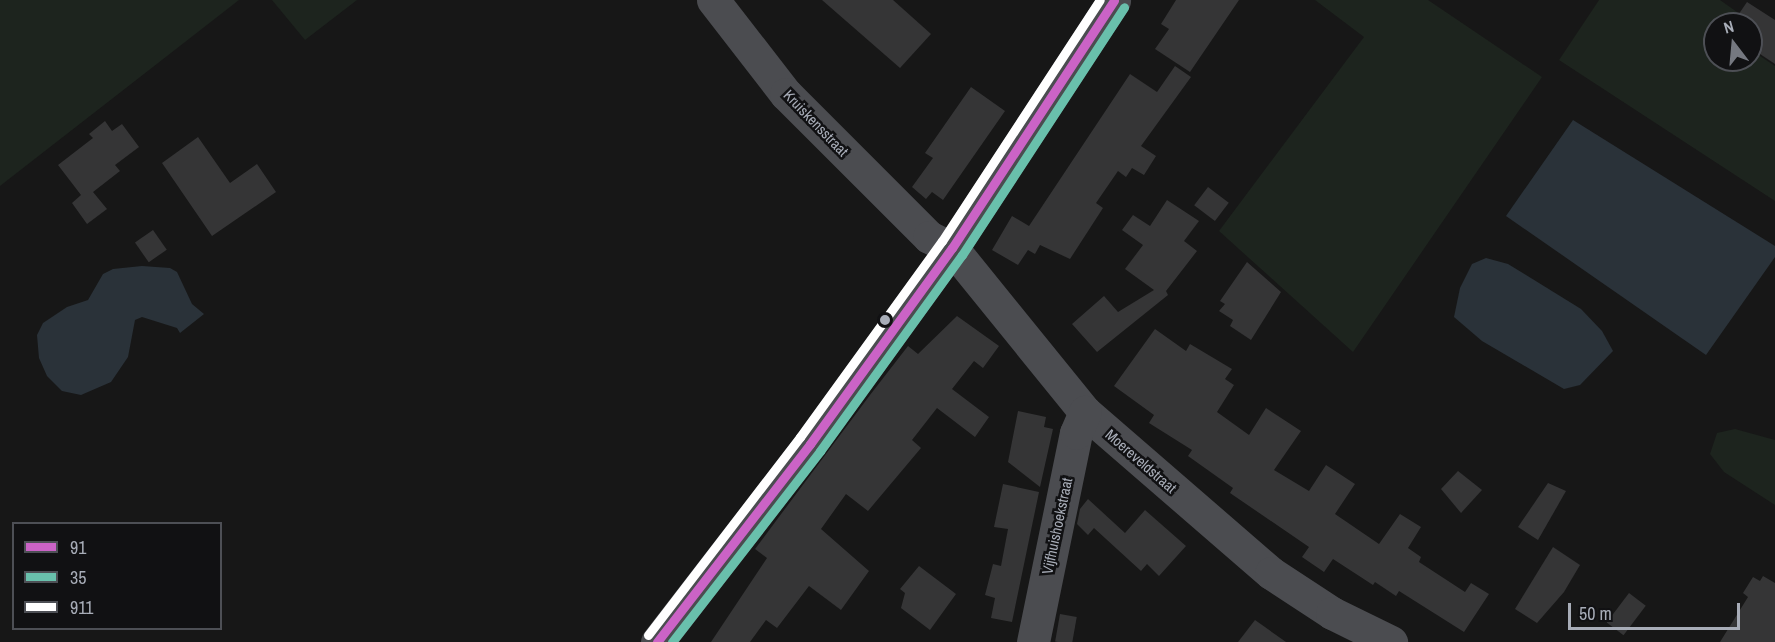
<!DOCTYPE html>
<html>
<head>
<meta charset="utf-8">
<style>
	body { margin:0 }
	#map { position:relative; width:1775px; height:642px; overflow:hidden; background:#171717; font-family:"Archivo Narrow",sans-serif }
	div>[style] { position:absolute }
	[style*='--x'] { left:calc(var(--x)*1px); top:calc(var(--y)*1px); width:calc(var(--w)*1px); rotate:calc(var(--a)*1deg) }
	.green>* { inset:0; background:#1d241e }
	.water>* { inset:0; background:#2a3239 }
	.building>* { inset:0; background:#353536; transform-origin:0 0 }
	.minor>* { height:33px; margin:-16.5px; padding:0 16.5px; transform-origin:16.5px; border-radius:16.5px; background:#4b4c50 }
	.bus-1>* { height:9px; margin:-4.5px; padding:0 4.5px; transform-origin:4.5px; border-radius:4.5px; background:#cb63c6 }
	.bus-2>* { height:9px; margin:-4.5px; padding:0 4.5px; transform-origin:4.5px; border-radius:4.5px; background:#69c0ac }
	.bus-3>* { height:9px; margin:-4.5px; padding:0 4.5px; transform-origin:4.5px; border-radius:4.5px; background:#fff }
	.dots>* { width:16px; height:16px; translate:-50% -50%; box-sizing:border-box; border:3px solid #111113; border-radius:50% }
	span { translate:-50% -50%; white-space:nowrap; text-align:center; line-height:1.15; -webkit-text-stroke:5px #111113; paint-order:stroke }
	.street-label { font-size:15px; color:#a8adb8 }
	.legend { position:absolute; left:12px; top:522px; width:210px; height:108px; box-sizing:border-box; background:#111113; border:2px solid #4d4f55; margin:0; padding:8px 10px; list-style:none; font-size:18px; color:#a8adb8 }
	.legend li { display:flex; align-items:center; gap:12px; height:30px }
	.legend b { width:30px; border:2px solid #4d4f55 }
	.north { position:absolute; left:1703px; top:12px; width:60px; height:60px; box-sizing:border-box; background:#111113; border:2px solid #4d4f55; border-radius:50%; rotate:344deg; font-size:16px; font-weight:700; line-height:24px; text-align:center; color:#a8adb8 }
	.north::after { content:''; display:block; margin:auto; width:21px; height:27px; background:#757880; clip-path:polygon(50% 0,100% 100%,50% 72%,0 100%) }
	.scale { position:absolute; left:1568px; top:603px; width:172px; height:27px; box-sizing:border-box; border:3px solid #a8adb8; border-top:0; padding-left:8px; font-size:18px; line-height:21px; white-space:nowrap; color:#a8adb8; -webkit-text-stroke:4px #111113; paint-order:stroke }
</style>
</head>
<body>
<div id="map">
	<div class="green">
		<div style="clip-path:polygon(0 0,239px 0,0 186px)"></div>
		<div style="clip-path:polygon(272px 0,357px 0,305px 40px)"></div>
		<div style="clip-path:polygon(1315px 0,1428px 0,1542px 77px,1353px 352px,1219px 231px,1364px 37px)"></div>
		<div style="clip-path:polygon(1599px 0,1720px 0,1737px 12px,1731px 24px,1715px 24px,1715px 60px,1751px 60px,1751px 50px,1775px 66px,1775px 201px,1559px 60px)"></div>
		<div style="clip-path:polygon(1735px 429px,1775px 440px,1775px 505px,1724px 472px,1710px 454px,1717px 433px)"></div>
	</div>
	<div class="water">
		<div style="clip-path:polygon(1573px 120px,1775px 246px,1775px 257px,1706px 355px,1506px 216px)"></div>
		<div style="clip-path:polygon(1486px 258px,1508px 264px,1581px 309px,1602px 331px,1613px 351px,1580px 385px,1564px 389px,1482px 341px,1454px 317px,1460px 288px,1472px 264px)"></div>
		<div style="clip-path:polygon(142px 266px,170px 268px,177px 272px,192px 304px,204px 314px,180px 333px,177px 328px,142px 317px,135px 320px,128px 357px,111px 382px,81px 395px,62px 391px,47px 376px,39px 358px,37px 335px,43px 323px,67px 307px,88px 300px,103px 274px,113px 269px)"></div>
	</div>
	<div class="building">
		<div style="clip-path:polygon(822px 0,893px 0,931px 34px,900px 68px)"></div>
		<div style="clip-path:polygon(1176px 0,1239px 0,1190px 72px,1155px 49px,1169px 29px,1161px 24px)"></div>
		<div style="clip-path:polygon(1747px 2px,1775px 20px,1775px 64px,1751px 48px,1751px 24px,1732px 24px)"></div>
		<div style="clip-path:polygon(1175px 66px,1191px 77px,1141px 146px,1156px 156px,1144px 175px,1132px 168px,1126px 177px,1118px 171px,1096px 203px,1103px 208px,1070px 259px,1040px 245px,1035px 254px,1028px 250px,1018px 265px,992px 250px,1012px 216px,1029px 226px,1130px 74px,1157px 92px)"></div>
		<div style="clip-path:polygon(971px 87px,1005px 111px,943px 200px,932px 192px,926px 199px,912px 187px,933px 158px,925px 153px)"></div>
		<div style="clip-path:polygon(105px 121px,112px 131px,122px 124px,139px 147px,115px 165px,120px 171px,93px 192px,107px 209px,87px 224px,72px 203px,81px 195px,58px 165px,93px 138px,89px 134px)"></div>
		<div style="clip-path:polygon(198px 137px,230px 183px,257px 164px,276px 192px,212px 236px,162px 163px)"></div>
		<div style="left:1208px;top:187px;width:26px;height:23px;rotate:37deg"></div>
		<div style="clip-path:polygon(1167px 200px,1199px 221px,1184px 241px,1197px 251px,1166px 291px,1168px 295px,1097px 352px,1072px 324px,1104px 296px,1118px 312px,1154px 290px,1125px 269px,1143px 245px,1122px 230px,1133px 215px,1150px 226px)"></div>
		<div style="left:153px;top:230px;width:24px;height:22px;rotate:55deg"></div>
		<div style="clip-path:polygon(1247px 262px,1281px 292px,1251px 340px,1230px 326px,1233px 320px,1219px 311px,1225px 304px,1220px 301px)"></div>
		<div style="clip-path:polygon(957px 316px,999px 346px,983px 368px,974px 361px,952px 389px,989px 417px,975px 437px,937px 408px,912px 440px,921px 448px,868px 511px,846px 494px,821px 529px,869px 571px,841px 610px,809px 586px,777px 628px,766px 620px,750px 642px,711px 642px,767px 558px,755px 549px,870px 395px,908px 346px,918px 354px)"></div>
		<div style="clip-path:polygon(1155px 329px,1186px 351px,1190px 344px,1232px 369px,1225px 379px,1234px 385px,1217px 412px,1249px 435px,1266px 408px,1301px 431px,1274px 470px,1309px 491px,1326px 465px,1355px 484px,1335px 514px,1379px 544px,1400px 514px,1421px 527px,1408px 548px,1421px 557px,1419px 562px,1465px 592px,1471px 583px,1489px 594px,1464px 632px,1399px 591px,1396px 596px,1375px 582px,1373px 585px,1333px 559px,1324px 572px,1302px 557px,1309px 547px,1230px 493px,1233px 488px,1188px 456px,1192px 450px,1149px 423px,1154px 415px,1114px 386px)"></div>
		<div style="clip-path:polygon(1018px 411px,1046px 417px,1044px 427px,1053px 429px,1040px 487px,1008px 462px)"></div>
		<div style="clip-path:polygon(1458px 471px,1482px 490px,1461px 513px,1441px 489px)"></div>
		<div style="clip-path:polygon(1548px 483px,1566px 491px,1538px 540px,1518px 527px)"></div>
		<div style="clip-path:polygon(1003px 484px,1039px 492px,1012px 622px,991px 618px,995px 598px,985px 595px,993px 564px,1001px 566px,1008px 529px,994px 527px)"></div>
		<div style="clip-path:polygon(1088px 499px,1125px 533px,1145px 510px,1186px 546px,1159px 576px,1147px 564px,1141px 571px,1094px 528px,1088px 535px,1077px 524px,1080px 509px)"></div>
		<div style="clip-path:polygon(1553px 547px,1580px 565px,1564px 592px,1537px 623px,1515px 609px)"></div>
		<div style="clip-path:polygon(919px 566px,956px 594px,930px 630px,901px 608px,905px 593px,900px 589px)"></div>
		<div style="clip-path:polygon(1763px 576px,1775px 583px,1775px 642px,1720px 642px,1748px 597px,1743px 593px,1753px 577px,1760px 581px)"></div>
		<div style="left:1629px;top:593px;width:21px;height:37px;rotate:37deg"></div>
		<div style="left:1060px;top:614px;width:17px;height:28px;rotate:10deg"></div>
		<div style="clip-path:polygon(1255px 620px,1286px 642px,1238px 642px)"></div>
	</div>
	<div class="minor">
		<div style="--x:713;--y:0;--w:119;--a:52.2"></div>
		<div style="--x:786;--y:94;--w:202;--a:45"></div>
		<div style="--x:929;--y:237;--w:25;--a:26"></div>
		<div style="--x:952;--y:248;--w:211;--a:51"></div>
		<div style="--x:1085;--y:412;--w:246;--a:40.9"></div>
		<div style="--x:1271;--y:573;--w:73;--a:33.3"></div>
		<div style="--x:1332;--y:613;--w:66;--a:26.2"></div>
		<div style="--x:657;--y:642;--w:250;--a:-52.3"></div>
		<div style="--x:810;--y:444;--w:242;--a:-54.1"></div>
		<div style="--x:952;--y:248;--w:296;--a:-56.8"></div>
		<div style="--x:1033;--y:642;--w:213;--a:-78.4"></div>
		<div style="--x:1076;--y:433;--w:23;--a:-67"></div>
	</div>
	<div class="bus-1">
		<div style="--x:657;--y:642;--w:250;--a:-52.3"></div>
		<div style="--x:810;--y:444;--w:242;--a:-54.1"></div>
		<div style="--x:952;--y:248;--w:296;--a:-56.8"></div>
	</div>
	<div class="bus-2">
		<div style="--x:672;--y:642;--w:242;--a:-52.2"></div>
		<div style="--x:820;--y:451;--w:242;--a:-54.1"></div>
		<div style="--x:962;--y:255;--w:296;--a:-56.8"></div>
	</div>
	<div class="bus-3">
		<div style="--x:648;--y:635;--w:250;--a:-52.5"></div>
		<div style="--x:800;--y:437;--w:242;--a:-54.1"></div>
		<div style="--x:942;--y:241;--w:288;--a:-56.8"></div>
	</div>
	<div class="dots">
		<div style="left:885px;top:320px;background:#a8adb8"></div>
	</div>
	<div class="street-label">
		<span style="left:816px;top:123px;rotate:46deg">Kruiskensstraat</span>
		<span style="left:1141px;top:461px;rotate:41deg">Moereveldstraat</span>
		<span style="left:1057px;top:526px;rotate:-78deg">Vijfhuishoekstraat</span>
	</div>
	<ul class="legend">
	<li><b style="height:8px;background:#cb63c6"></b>91</li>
	<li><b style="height:8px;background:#69c0ac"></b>35</li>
	<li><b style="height:8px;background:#fff"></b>911</li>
	</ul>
	<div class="north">N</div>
	<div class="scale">50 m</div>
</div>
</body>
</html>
